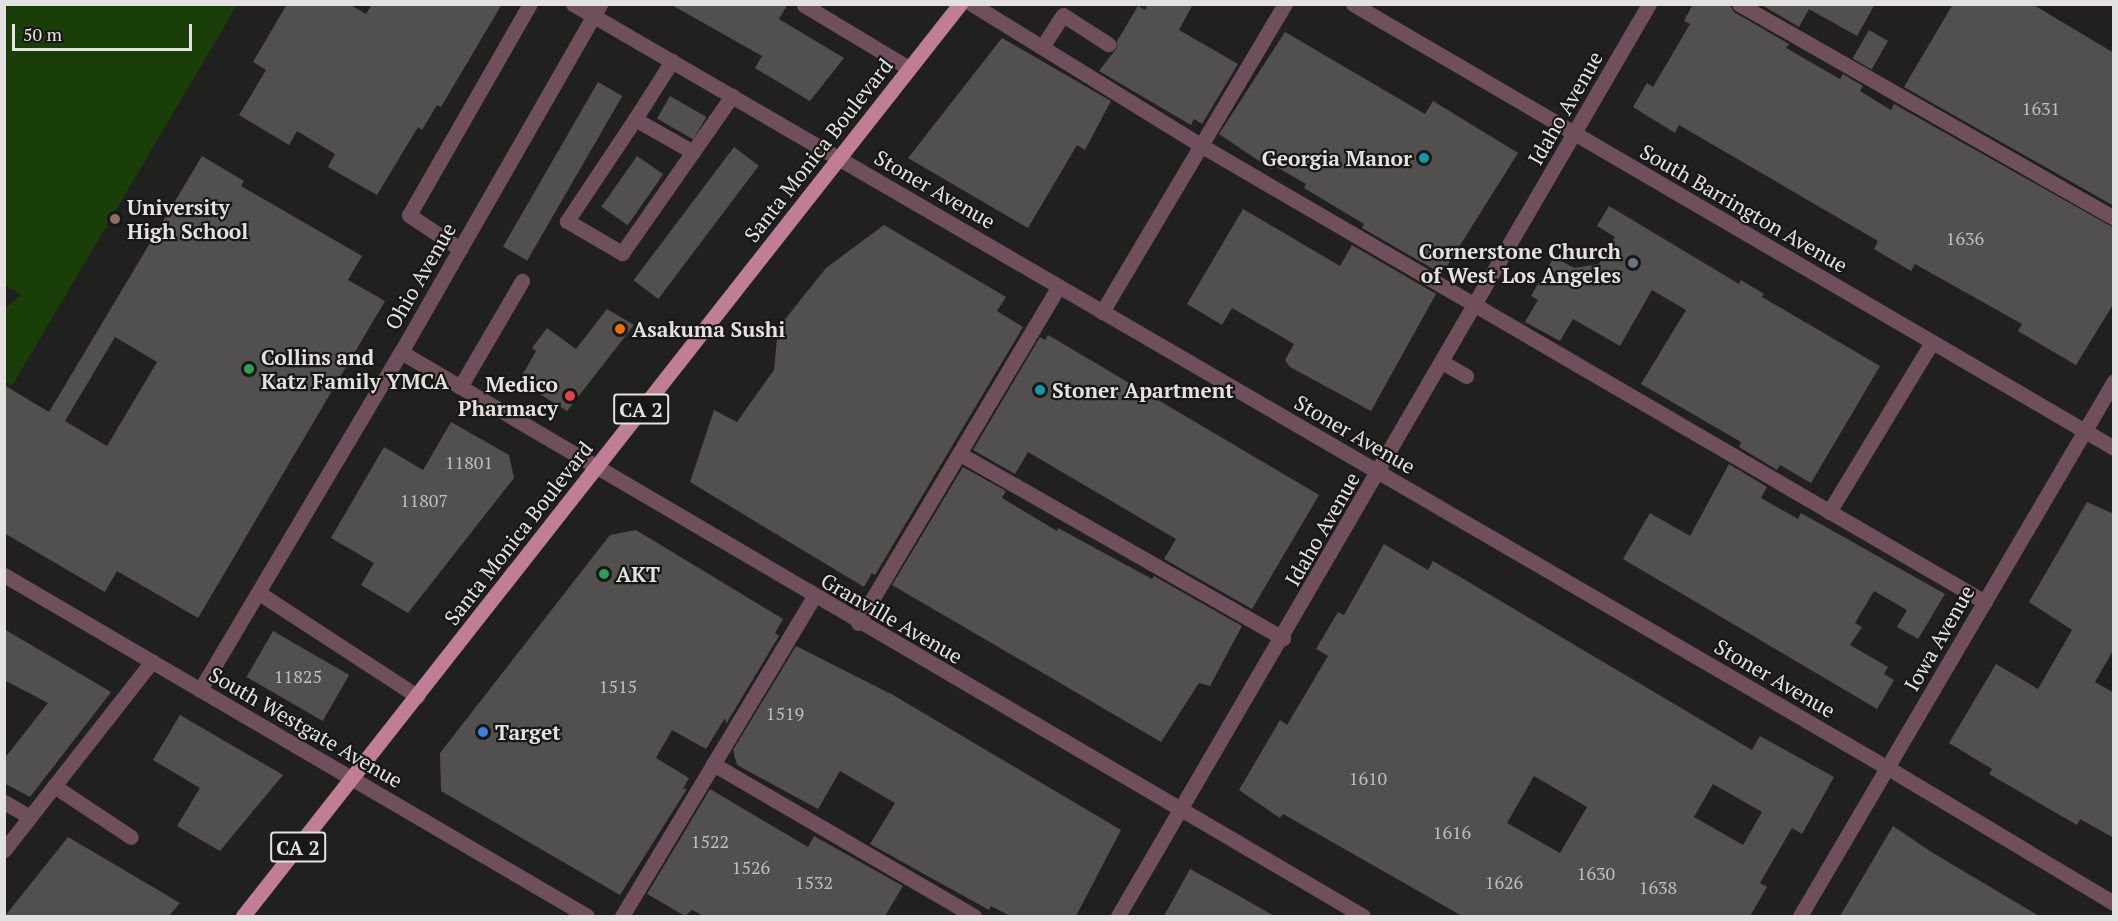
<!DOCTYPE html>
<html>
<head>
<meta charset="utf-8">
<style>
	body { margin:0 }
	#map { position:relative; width:2118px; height:921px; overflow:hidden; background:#20201e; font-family:"PT Serif",serif }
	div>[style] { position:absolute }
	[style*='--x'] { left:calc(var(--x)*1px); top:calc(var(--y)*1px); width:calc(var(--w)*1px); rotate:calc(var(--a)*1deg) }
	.green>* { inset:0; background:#193e07 }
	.building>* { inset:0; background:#51504e; transform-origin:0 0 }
	.minor>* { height:15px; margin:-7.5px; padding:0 7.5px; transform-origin:7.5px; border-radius:7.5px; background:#6f4f5b }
	.major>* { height:15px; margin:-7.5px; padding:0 7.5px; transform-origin:7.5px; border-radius:7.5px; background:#bf7d96 }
	.dots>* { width:16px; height:16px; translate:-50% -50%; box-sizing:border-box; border:3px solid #171715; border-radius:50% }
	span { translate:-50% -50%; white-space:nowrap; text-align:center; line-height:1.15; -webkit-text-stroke:4.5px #171715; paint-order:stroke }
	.number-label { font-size:18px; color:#bebebc }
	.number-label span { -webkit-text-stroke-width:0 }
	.shield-label span { padding:2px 4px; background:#171715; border:2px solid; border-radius:4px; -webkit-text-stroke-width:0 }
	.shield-label { font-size:20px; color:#e3e2e1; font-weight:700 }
	.street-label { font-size:21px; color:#e3e2e1 }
	.poi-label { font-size:21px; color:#e3e2e1; font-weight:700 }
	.right { translate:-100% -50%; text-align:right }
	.left { translate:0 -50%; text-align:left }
	.frame { position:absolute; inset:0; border:6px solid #e3e2e1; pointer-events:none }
	.scale { position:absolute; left:12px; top:24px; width:180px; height:27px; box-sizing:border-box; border:3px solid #e3e2e1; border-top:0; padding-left:8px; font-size:18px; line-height:21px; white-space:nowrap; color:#e3e2e1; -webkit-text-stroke:4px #171715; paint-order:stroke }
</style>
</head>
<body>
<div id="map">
	<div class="green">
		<div style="clip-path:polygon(5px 4px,237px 5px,12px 386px,5px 382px,5px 308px,21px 295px,5px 285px)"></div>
	</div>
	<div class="building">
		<div style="clip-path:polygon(287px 4px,349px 4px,366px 14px,372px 4px,502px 4px,441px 107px,437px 105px,422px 130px,418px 127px,377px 195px,328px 167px,335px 154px,297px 131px,289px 145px,239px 115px,266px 70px,253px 62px)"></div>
		<div style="clip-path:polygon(670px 4px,788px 4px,779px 19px,844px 58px,810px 101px,755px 68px,762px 56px)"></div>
		<div style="clip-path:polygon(1148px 4px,1193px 4px,1179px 30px,1238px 64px,1202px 124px,1194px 119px,1191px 125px,1099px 71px,1116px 49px,1117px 41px,1138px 6px,1145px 10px)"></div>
		<div style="clip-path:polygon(1693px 4px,1729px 4px,1734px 12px,1789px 44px,1786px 48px,1840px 79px,1843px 74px,1863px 86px,1860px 91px,1891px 110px,1894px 104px,2114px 228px,2114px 303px,2076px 365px,2018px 331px,2022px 324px,1915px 264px,1911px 271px,1874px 249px,1878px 241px,1679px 125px,1675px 133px,1633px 107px,1647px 83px,1653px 87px,1690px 24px,1684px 21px)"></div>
		<div style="clip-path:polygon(1760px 4px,1875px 4px,1857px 36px,1809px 9px,1799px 27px)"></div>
		<div style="clip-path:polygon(1953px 4px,2032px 4px,2114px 53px,2114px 206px,1904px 87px)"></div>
		<div style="left:1869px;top:30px;width:22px;height:33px;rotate:30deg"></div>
		<div style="clip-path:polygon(1285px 32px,1425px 114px,1433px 101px,1518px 153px,1442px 274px,1362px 228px,1364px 224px,1304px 188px,1306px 184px,1273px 165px,1271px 169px,1219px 134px)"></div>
		<div style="clip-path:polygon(1002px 38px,1111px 101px,1085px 150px,1077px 145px,1028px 228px,908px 158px)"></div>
		<div style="left:598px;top:82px;width:28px;height:190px;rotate:30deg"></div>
		<div style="left:670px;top:96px;width:42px;height:26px;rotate:30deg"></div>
		<div style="left:734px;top:147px;width:31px;height:167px;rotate:37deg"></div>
		<div style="clip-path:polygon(evenodd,202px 156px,244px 181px,241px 186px,362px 256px,348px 280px,385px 301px,198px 618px,117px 571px,105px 592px,4px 533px,4px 385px,49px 412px,202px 156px,115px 337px,157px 362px,107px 446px,65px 421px,115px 337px)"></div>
		<div style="left:637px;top:156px;width:32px;height:62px;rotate:35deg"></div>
		<div style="clip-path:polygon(1609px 206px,1739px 284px,1741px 280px,1764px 294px,1762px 297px,1880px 366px,1811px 483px,1780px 465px,1777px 470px,1739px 447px,1741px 442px,1641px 384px,1686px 310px,1652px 290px,1620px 346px,1573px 319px,1560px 341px,1525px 322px,1538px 300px,1531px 296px,1554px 257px,1574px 268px,1599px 264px,1615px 237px,1597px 226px)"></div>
		<div style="clip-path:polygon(1243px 209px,1340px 266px,1352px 245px,1436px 294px,1371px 411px,1290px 367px,1285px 360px,1294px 344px,1232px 308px,1222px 325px,1187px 304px)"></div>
		<div style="clip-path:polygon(884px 225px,1006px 297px,997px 311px,1023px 327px,875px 575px,872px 573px,864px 587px,690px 482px,714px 410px,737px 422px,774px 370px,778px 328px,826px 268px)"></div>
		<div style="clip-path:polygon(607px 309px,634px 325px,567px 411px,519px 381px,536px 351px,532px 348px,547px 328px,576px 349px)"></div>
		<div style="clip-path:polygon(1048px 335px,1319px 495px,1252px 609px,1164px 559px,1176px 539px,1028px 452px,1015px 474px,973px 450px,1040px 337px,1045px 340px)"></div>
		<div style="clip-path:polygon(451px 422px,509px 455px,514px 478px,408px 613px,361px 585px,374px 563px,331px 538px,384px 447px,423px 470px)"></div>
		<div style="clip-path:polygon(1729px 464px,1767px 487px,1761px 498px,1798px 519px,1801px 513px,1945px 594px,1918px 639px,1897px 627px,1907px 610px,1874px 591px,1855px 623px,1862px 627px,1850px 645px,1888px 667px,1884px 674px,1894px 680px,1877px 709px,1623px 559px,1650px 513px,1690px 536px)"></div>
		<div style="clip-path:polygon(963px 467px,1006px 491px,1002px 498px,1057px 531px,1058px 528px,1152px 579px,1154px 576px,1242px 626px,1210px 686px,1199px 683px,1161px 742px,892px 585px)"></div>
		<div style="clip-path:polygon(2087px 502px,2114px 514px,2114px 649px,2095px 682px,2114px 693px,2114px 838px,2080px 819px,2077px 825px,1989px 774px,1992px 769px,1949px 743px,1996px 664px,2038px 689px,2072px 630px,2029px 602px)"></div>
		<div style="clip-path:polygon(636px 530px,783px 619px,775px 633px,779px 636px,726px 724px,725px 718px,706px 749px,672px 730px,656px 758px,689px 778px,683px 789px,687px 789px,620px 895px,441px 791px,440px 753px,610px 535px)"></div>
		<div style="clip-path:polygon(evenodd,1384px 544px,1428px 570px,1433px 561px,1752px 750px,1760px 736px,1834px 777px,1802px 834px,1792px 828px,1760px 883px,1767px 887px,1750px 916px,1462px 916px,1283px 814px,1280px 818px,1239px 790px,1280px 720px,1287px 725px,1328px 656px,1316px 649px,1338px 612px,1344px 615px,1384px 544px,1534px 776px,1587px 807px,1560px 853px,1507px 823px,1534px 776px,1384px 544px,1713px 784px,1762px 812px,1743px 845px,1694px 817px,1713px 784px)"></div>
		<div style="clip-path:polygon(4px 629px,111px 692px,30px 797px,4px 783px,4px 759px,48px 703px,4px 680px)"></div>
		<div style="left:273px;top:631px;width:88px;height:53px;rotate:30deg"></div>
		<div style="clip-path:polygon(796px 646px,893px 695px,1121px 830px,1076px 916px,1010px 916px,991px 906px,989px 910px,870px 844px,895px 803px,840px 771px,818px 809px,737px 765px,733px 750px)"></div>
		<div style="clip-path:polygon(180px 715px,283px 775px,220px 851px,177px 826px,200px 788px,153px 760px)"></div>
		<div style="clip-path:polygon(710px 789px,808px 847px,814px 836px,903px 886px,885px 916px,704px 916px,692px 910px,685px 916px,647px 894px)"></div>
		<div style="clip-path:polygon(1893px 826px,1933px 853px,2039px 916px,1840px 916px)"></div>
		<div style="clip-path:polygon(68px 837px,180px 903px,169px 916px,5px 916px)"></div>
		<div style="clip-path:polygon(1190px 869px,1234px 893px,1274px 916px,1164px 916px)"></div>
	</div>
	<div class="minor">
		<div style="--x:573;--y:4;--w:1521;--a:30.16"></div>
		<div style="--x:1888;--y:768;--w:263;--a:30.9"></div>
		<div style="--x:972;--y:4;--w:270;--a:31.7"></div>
		<div style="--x:1202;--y:146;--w:906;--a:30.22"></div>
		<div style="--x:1353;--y:4;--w:881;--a:30.26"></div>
		<div style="--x:1739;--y:4;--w:432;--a:29.7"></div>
		<div style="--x:804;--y:5;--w:122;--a:31"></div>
		<div style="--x:1042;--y:47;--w:38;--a:-57"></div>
		<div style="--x:1063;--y:15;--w:54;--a:32.8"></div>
		<div style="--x:635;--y:119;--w:69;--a:-57.5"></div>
		<div style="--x:693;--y:152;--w:67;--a:-150.4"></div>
		<div style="--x:635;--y:119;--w:123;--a:123.7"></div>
		<div style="--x:567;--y:221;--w:64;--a:30.2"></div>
		<div style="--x:622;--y:253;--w:192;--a:-55"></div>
		<div style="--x:460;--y:249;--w:61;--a:-146.3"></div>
		<div style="--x:409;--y:215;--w:243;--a:-60.2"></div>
		<div style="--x:1102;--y:312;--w:358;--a:-59.3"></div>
		<div style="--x:401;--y:352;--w:1115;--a:30.38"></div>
		<div style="--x:1442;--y:362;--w:28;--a:30"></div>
		<div style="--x:460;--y:387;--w:123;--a:-59.7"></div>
		<div style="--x:960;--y:454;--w:372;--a:29.7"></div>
		<div style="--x:1829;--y:512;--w:199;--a:-58.8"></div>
		<div style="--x:4;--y:575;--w:675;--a:30.32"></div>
		<div style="--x:259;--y:593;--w:189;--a:33.1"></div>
		<div style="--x:858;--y:623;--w:392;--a:-59.2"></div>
		<div style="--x:200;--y:690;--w:393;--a:-59.3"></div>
		<div style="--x:401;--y:352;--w:401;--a:-60.2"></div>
		<div style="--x:713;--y:764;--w:302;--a:30.2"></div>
		<div style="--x:54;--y:786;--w:92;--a:33.5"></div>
		<div style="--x:4;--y:802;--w:30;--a:30"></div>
		<div style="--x:4;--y:850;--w:240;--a:-51.9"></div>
		<div style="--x:622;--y:916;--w:372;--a:-59"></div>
		<div style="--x:1118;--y:916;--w:1055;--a:-59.79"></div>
		<div style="--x:1800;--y:916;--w:620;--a:-59.59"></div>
	</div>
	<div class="major">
		<div style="--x:243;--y:916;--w:1160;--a:-51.83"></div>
	</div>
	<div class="dots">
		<div style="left:1424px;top:158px;background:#0f9aa8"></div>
		<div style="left:115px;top:219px;background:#8d6e63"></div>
		<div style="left:1633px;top:263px;background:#6b7280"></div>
		<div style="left:620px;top:329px;background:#e8710a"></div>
		<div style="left:249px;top:369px;background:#2e9e5b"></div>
		<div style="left:1040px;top:390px;background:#0f9aa8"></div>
		<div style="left:570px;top:396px;background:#e0444e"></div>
		<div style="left:604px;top:574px;background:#2e9e5b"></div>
		<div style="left:483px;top:732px;background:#3f7fe0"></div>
	</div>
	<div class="number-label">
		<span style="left:2041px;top:108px">1631</span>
		<span style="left:1965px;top:238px">1636</span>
		<span style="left:469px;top:462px">11801</span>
		<span style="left:424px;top:500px">11807</span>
		<span style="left:298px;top:676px">11825</span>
		<span style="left:618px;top:686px">1515</span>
		<span style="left:785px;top:713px">1519</span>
		<span style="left:1368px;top:778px">1610</span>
		<span style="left:1452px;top:832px">1616</span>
		<span style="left:710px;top:841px">1522</span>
		<span style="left:751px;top:867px">1526</span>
		<span style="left:1596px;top:873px">1630</span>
		<span style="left:814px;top:882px">1532</span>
		<span style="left:1504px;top:882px">1626</span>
		<span style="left:1658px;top:887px">1638</span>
	</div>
	<div class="shield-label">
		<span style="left:641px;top:409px">CA 2</span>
		<span style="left:298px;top:847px">CA 2</span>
	</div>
	<div class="street-label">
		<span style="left:1565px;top:108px;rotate:-60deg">Idaho Avenue</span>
		<span style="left:818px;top:150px;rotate:-52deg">Santa Monica Boulevard</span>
		<span style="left:935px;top:189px;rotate:30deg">Stoner Avenue</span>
		<span style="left:1744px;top:208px;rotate:30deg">South Barrington Avenue</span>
		<span style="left:420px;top:276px;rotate:-60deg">Ohio Avenue</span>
		<span style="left:1355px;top:434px;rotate:30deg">Stoner Avenue</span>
		<span style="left:1322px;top:529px;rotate:-60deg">Idaho Avenue</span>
		<span style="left:518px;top:533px;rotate:-52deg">Santa Monica Boulevard</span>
		<span style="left:892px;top:618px;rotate:30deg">Granville Avenue</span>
		<span style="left:1939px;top:638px;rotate:-60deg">Iowa Avenue</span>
		<span style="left:1775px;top:678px;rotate:30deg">Stoner Avenue</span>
		<span style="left:306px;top:727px;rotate:30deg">South Westgate Avenue</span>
	</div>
	<div class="poi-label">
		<span class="right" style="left:1412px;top:158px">Georgia Manor</span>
		<span class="left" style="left:127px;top:219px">University<br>High School</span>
		<span class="right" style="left:1621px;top:263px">Cornerstone Church<br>of West Los Angeles</span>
		<span class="left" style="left:632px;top:329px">Asakuma Sushi</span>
		<span class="left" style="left:261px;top:369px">Collins and<br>Katz Family YMCA</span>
		<span class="right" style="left:558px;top:396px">Medico<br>Pharmacy</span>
		<span class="left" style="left:1052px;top:390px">Stoner Apartment</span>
		<span class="left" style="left:616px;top:574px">AKT</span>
		<span class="left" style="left:495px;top:732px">Target</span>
	</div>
	<div class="frame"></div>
	<div class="scale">50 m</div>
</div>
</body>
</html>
